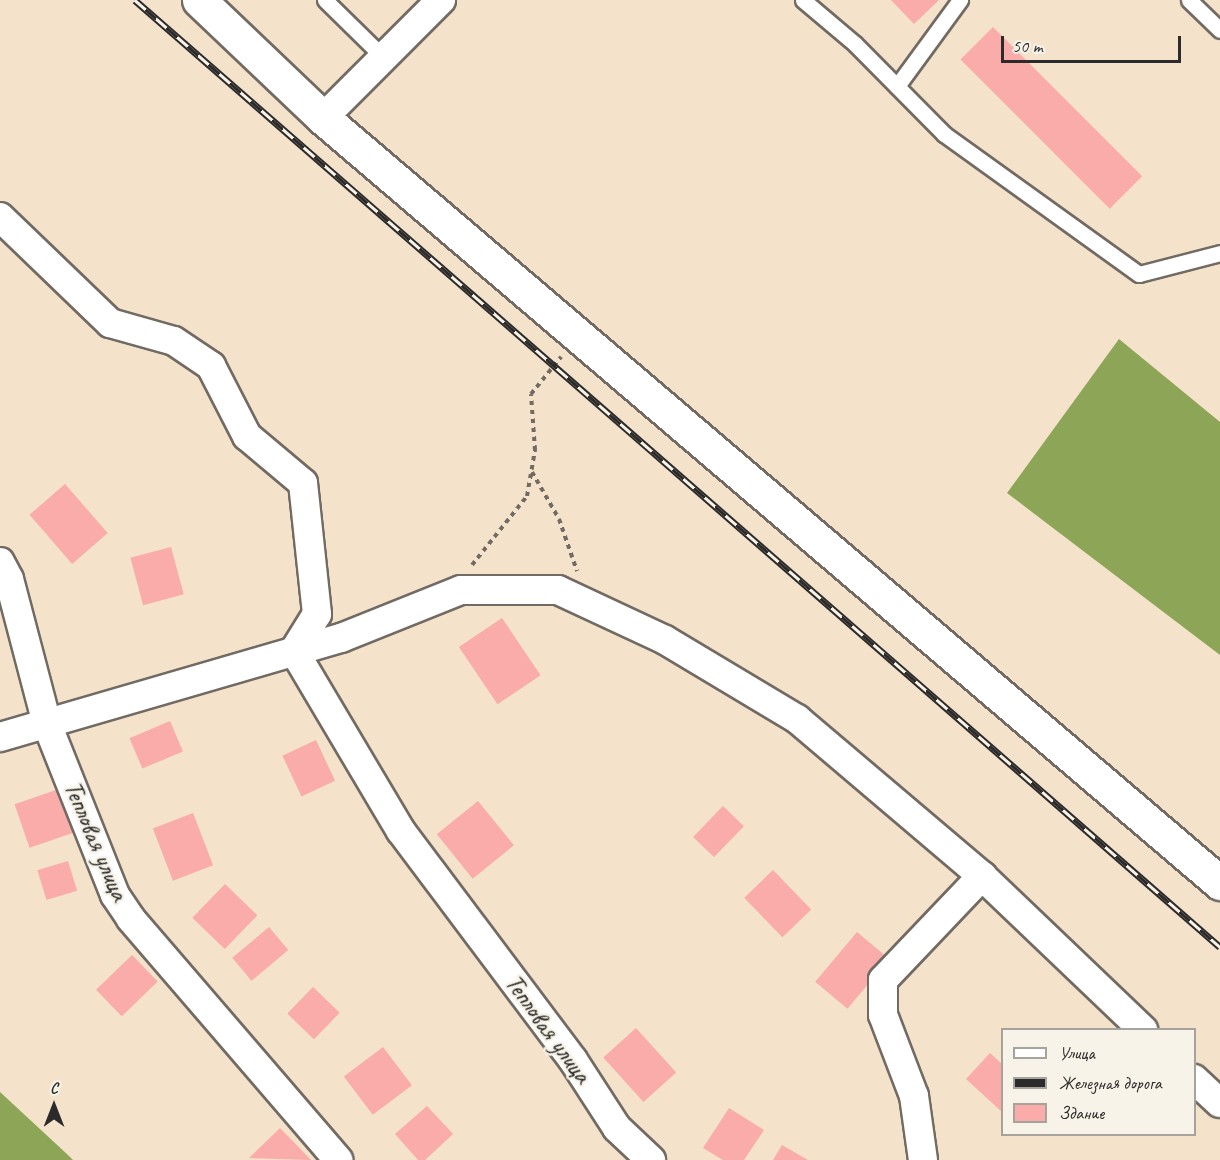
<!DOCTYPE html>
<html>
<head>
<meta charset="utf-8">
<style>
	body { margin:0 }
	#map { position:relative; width:1220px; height:1160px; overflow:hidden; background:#f4e2ca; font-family:Caveat,sans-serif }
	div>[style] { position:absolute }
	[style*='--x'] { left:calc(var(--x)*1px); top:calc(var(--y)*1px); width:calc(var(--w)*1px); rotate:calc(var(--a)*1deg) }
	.forest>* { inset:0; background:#8ca556 }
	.building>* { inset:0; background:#f9acaa; transform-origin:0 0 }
	.path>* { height:4px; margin-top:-2px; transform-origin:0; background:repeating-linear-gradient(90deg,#716b63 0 4.5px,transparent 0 9px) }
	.roads { filter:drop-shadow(2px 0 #716b63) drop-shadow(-2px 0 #716b63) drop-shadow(0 2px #716b63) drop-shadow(0 -2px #716b63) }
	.lane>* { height:15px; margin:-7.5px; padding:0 7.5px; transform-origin:7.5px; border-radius:7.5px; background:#fff }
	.street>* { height:28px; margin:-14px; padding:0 14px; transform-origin:14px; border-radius:14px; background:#fff }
	.secondary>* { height:33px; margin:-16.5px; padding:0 16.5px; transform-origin:16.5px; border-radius:16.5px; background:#fff }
	.rail>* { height:7px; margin-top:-3.5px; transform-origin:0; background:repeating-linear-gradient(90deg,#f7f3e8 0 14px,#2b2b2b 0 28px); box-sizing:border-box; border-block:2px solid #2b2b2b }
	span { translate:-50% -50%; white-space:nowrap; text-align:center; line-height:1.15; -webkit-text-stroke:5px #f7f3e8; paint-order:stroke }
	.street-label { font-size:26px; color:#2b2b2b }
	.legend { position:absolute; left:1001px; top:1028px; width:195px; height:108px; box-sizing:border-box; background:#f7f3e8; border:2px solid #a5a39c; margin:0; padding:8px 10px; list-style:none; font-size:18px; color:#2b2b2b }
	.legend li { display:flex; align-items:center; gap:12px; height:30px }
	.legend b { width:30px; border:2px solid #a5a39c }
	.north { position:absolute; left:24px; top:1076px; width:60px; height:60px; -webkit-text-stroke:4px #f7f3e8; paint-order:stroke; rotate:0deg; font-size:16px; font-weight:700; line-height:24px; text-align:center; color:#2b2b2b }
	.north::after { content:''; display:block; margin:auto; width:21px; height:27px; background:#2b2b2b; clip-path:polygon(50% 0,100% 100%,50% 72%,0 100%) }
	.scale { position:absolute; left:1001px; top:36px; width:180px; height:27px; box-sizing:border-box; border:3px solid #2b2b2b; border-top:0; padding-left:8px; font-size:18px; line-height:21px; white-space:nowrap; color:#2b2b2b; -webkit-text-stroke:4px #f7f3e8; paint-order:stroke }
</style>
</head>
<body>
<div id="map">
	<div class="forest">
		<div style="clip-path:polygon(1119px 339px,1220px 422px,1220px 655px,1007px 493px)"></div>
		<div style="clip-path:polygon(0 1092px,68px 1155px,73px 1160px,0 1160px)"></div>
	</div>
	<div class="building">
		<div style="clip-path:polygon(891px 0,939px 0,914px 24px)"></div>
		<div style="left:993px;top:27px;width:211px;height:46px;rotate:45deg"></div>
		<div style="left:65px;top:484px;width:65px;height:47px;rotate:49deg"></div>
		<div style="left:171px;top:547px;width:49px;height:42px;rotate:75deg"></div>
		<div style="left:502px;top:618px;width:69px;height:52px;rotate:56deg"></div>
		<div style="left:170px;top:721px;width:33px;height:44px;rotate:67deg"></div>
		<div style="left:316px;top:740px;width:45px;height:37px;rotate:65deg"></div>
		<div style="left:59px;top:789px;width:46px;height:47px;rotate:71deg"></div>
		<div style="left:478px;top:801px;width:57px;height:53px;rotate:51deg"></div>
		<div style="left:723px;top:806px;width:29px;height:43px;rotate:44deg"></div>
		<div style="left:193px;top:813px;width:56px;height:43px;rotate:69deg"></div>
		<div style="left:68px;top:861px;width:31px;height:32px;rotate:73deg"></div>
		<div style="left:773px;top:870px;width:55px;height:40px;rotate:46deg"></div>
		<div style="left:225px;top:884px;width:45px;height:47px;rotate:44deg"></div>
		<div style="left:269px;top:927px;width:30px;height:48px;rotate:50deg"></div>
		<div style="left:857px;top:932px;width:42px;height:65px;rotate:40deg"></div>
		<div style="left:132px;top:955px;width:37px;height:50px;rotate:46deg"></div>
		<div style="left:313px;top:987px;width:37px;height:37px;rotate:44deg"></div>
		<div style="left:636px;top:1028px;width:60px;height:44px;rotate:48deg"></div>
		<div style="left:383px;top:1047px;width:48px;height:49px;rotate:53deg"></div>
		<div style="clip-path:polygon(990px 1053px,1002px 1064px,1002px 1112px,966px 1079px)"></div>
		<div style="clip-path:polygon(427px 1106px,453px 1134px,425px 1160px,418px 1160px,395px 1134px)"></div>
		<div style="clip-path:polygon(729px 1108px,764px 1130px,744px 1160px,723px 1160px,703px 1148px)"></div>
		<div style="clip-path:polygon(280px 1128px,311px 1160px,249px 1158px)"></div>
		<div style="clip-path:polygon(782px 1145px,808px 1160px,773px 1160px)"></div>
	</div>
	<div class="path">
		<div style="--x:532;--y:472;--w:54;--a:60.1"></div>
		<div style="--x:559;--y:519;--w:55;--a:70.9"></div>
		<div style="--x:472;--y:565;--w:88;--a:-51.4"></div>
		<div style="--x:527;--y:496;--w:47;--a:-80.1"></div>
		<div style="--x:535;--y:450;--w:56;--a:-94.1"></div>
		<div style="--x:531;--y:394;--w:48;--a:-51"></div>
	</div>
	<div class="roads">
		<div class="lane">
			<div style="--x:325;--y:0;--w:81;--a:44.5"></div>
			<div style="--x:803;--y:0;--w:68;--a:40.2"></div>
			<div style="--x:855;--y:44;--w:127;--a:45.3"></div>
			<div style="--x:944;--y:134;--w:240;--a:35.7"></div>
			<div style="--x:1139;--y:274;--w:84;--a:-14.5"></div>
			<div style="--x:1189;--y:0;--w:43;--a:44.1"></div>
			<div style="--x:897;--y:86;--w:107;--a:-53.8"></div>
		</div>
		<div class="street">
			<div style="--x:323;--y:118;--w:167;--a:-45"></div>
			<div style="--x:0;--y:217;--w:153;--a:43.9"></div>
			<div style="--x:110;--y:323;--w:66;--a:15.7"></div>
			<div style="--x:174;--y:341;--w:45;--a:34"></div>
			<div style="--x:211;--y:366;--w:79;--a:62.8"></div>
			<div style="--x:247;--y:436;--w:73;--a:40"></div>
			<div style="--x:303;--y:483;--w:132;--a:83.9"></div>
			<div style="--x:317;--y:614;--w:44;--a:121.9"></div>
			<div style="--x:294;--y:651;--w:209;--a:59.3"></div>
			<div style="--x:401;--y:831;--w:286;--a:53.1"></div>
			<div style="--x:573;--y:1060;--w:81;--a:57.1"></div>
			<div style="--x:617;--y:1128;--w:47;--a:43.3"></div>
			<div style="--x:0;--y:562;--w:19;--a:62"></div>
			<div style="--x:9;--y:579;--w:150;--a:75.3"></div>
			<div style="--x:47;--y:724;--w:184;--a:68.3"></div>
			<div style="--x:115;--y:895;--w:29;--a:56"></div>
			<div style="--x:131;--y:919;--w:318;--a:49.3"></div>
			<div style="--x:0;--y:737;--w:355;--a:-16.2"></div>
			<div style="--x:341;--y:638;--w:129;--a:-21.8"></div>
			<div style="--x:461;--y:590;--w:97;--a:0"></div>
			<div style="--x:558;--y:590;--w:118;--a:25"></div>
			<div style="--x:665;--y:640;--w:154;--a:30.9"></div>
			<div style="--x:797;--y:719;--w:243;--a:40.3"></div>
			<div style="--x:982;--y:876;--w:223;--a:43.7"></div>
			<div style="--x:1194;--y:1079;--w:35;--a:43"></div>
			<div style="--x:923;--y:1160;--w:65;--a:-98"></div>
			<div style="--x:914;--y:1096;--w:87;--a:-110.9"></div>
			<div style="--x:883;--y:1015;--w:35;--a:-90"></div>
			<div style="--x:883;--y:980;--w:144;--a:-46.4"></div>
		</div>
		<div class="secondary">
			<div style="--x:199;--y:0;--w:171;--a:43.6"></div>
			<div style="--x:323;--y:118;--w:1179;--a:40.46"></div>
		</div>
	</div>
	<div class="rail">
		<div style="--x:135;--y:0;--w:1440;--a:41.11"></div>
	</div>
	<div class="street-label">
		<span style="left:96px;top:841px;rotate:67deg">Тепловая улица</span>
		<span style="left:548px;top:1029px;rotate:54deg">Тепловая улица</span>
	</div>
	<ul class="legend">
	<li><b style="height:8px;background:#fff"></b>Улица</li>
	<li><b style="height:8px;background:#2b2b2b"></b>Железная дорога</li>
	<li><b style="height:16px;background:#f9acaa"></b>Здание</li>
	</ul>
	<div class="north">С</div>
	<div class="scale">50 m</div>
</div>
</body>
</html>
